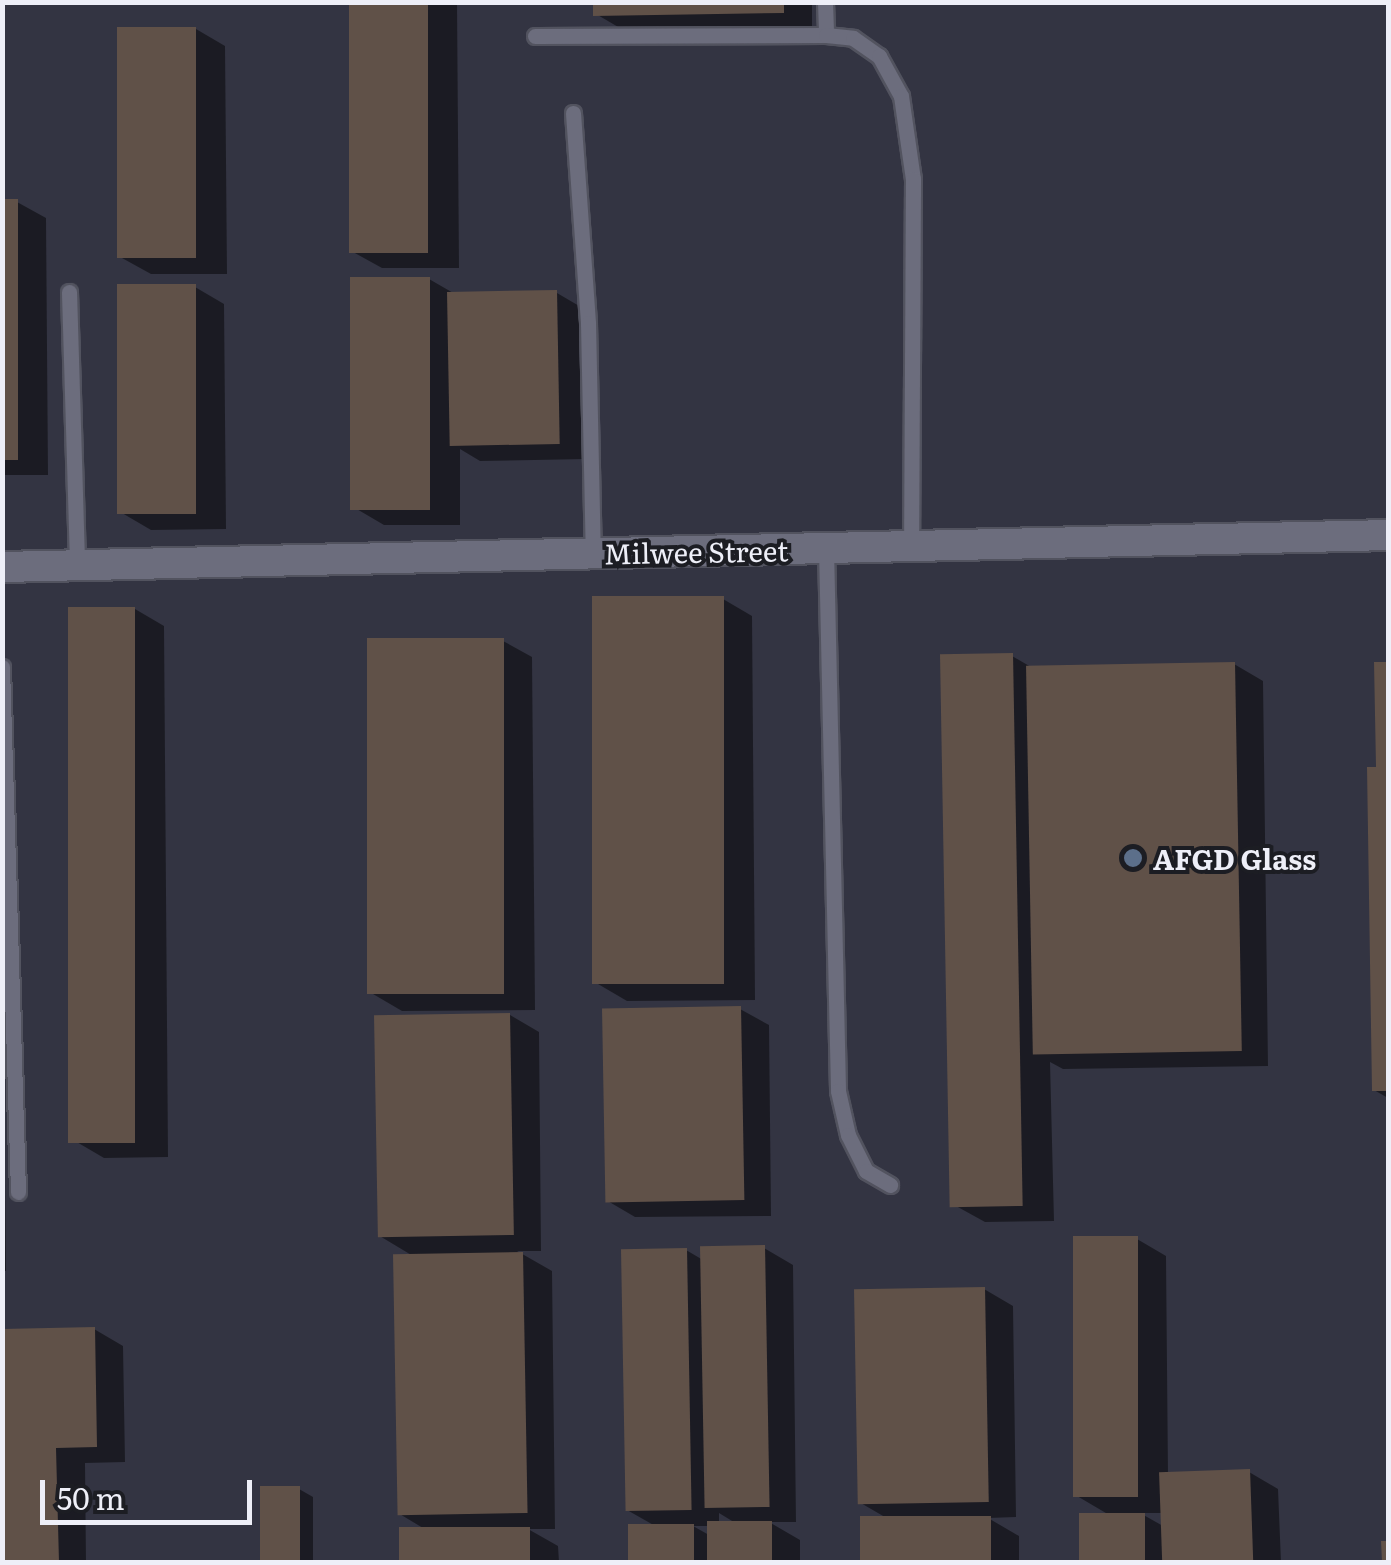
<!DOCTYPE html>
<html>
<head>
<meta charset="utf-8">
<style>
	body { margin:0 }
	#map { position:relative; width:1391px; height:1565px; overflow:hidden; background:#333442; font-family:Literata,serif }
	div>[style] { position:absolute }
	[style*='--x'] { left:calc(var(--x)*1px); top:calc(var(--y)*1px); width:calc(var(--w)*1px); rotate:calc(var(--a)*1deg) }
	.shadow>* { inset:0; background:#0007 }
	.building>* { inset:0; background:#605148; transform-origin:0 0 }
	.roads { filter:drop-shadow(2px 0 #52535f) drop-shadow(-2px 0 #52535f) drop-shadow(0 2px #52535f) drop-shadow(0 -2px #52535f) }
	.service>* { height:15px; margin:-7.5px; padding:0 7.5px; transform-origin:7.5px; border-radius:7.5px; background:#6c6d7d }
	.minor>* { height:30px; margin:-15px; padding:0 15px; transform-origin:15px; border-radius:15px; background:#6c6d7d }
	.dots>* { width:28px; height:28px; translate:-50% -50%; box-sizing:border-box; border:5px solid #1c1d23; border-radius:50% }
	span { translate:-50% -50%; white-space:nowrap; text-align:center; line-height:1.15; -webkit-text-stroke:8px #1c1d23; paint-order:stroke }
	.street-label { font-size:28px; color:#eeeff8 }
	.poi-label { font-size:28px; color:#eeeff8; font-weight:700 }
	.left { translate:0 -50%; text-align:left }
	.frame { position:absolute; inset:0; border:5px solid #eeeff8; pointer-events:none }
	.scale { position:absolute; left:40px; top:1480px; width:212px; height:45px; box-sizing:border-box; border:5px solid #eeeff8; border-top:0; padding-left:12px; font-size:30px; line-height:35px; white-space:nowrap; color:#eeeff8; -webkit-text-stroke:8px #1c1d23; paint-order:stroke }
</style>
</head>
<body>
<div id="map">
	<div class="shadow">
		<div style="clip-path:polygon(351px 2px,457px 2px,459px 268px,382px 268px,353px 252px)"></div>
		<div style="clip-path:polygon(596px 2px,812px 2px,812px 29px,625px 31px,596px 14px)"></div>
		<div style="clip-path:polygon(196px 29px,225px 46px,227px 274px,151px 274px,122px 258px)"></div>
		<div style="clip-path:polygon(2px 202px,17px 202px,46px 218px,48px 475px,2px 475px)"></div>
		<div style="clip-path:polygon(429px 279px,455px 294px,557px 293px,586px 310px,587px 459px,480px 461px,460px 449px,460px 525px,384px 525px,355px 508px)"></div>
		<div style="clip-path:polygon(195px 287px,224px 304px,226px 529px,151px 530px,122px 513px)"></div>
		<div style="clip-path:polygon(723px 599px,752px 616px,755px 1000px,627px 1001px,598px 984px)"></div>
		<div style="clip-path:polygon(135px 609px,164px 626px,168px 1157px,104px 1158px,75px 1141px)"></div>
		<div style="clip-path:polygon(503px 641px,532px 657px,535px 1010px,402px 1011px,373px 994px)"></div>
		<div style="clip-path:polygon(1012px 656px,1031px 667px,1234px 664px,1263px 681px,1268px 1066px,1063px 1069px,1050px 1062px,1054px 1221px,985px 1222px,956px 1206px)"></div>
		<div style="clip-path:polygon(1377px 664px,1388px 664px,1388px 1098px,1374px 1090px)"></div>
		<div style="clip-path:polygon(2px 914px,6px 1271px,2px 1271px)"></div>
		<div style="clip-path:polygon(740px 1009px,769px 1025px,771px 1216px,635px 1217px,606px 1200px)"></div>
		<div style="clip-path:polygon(510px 1015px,539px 1032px,541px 1251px,517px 1251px,552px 1271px,555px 1529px,528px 1529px,558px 1546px,559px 1562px,402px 1562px,402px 1531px,428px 1531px,398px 1513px,413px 1256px,378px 1235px)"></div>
		<div style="clip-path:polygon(evenodd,1137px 1239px,1166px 1256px,1168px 1475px,1249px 1472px,1278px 1489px,1281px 1562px,1081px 1562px,1081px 1516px,1111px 1516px,1077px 1496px,1137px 1239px,1140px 1513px,1163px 1513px,1163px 1526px,1140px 1513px)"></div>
		<div style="clip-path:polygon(evenodd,764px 1248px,793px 1265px,796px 1522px,769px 1522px,800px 1540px,800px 1562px,631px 1562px,630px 1527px,657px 1527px,627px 1510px,686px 1250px,703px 1260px,764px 1248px,719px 1513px,737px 1524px,719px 1524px,719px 1513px,764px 1248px,693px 1526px,709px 1526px,709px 1535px,693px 1526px)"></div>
		<div style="clip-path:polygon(984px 1289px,1013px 1306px,1016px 1517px,988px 1518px,1019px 1536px,1019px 1562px,863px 1562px,863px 1520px,890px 1520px,859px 1502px)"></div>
		<div style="clip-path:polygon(94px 1329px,123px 1346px,125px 1462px,85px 1463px,86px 1562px,2px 1562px,2px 1331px)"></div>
		<div style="clip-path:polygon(262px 1489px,299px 1489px,313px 1497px,313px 1562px,262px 1562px)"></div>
	</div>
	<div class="building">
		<div style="left:349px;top:2px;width:79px;height:251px"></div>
		<div style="clip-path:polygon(593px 2px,784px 2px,784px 13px,593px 16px)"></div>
		<div style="left:196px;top:27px;width:231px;height:79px;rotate:90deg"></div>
		<div style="left:2px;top:199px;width:16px;height:261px"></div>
		<div style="left:350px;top:277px;width:80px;height:233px"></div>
		<div style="left:196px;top:284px;width:230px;height:79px;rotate:90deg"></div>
		<div style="left:557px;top:290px;width:154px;height:110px;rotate:89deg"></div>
		<div style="left:724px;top:596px;width:388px;height:132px;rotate:90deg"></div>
		<div style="left:68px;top:607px;width:67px;height:536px"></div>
		<div style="left:504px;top:638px;width:356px;height:137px;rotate:90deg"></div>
		<div style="left:1013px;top:653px;width:553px;height:73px;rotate:89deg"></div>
		<div style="left:1235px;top:662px;width:389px;height:209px;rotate:89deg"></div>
		<div style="clip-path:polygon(1374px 662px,1388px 662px,1388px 1091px,1372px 1091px,1367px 767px,1376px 767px)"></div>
		<div style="left:741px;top:1006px;width:194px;height:139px;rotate:89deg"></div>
		<div style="left:510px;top:1013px;width:222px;height:136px;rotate:89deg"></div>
		<div style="left:1138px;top:1236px;width:261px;height:65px;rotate:90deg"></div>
		<div style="left:765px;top:1245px;width:262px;height:65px;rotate:89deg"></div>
		<div style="left:687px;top:1248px;width:262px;height:66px;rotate:89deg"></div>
		<div style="left:523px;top:1252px;width:261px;height:130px;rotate:89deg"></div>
		<div style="left:985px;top:1287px;width:215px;height:131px;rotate:89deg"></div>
		<div style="clip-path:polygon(95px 1327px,97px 1447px,56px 1448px,59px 1562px,2px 1562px,2px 1329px)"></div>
		<div style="left:1250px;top:1469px;width:93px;height:91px;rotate:88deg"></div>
		<div style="left:260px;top:1486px;width:40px;height:76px"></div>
		<div style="left:1079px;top:1513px;width:66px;height:49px"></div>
		<div style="left:991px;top:1516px;width:46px;height:131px;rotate:90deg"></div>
		<div style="left:772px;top:1521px;width:41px;height:65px;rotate:90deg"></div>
		<div style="left:628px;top:1524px;width:66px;height:38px"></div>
		<div style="left:530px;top:1527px;width:35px;height:131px;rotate:90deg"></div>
		<div style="clip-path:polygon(1381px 1541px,1388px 1541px,1388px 1562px,1382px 1562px)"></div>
	</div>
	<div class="roads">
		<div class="service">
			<div style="--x:825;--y:2;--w:33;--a:88"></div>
			<div style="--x:535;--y:36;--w:291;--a:-0.2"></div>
			<div style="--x:826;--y:35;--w:27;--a:6"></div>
			<div style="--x:853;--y:38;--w:32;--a:35"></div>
			<div style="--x:879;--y:56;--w:46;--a:61.2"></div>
			<div style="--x:901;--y:96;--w:84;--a:81.8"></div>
			<div style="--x:913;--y:179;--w:367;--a:90.3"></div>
			<div style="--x:573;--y:113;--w:211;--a:85.9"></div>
			<div style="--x:588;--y:323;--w:230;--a:88.8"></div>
			<div style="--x:69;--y:292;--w:273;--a:88.3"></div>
			<div style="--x:826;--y:548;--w:543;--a:88.73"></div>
			<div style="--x:838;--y:1091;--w:45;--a:77.2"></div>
			<div style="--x:848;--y:1135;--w:40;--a:63.4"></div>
			<div style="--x:866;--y:1171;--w:28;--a:30"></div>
			<div style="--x:2;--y:667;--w:525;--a:88.25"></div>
		</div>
		<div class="minor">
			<div style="--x:2;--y:567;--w:1386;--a:-1.32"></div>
		</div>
	</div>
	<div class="dots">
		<div style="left:1133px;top:858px;background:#5c6f8a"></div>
	</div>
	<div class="street-label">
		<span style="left:696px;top:551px;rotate:-1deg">Milwee Street</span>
	</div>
	<div class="poi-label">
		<span class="left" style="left:1153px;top:858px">AFGD Glass</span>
	</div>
	<div class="frame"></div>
	<div class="scale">50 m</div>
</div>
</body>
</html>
